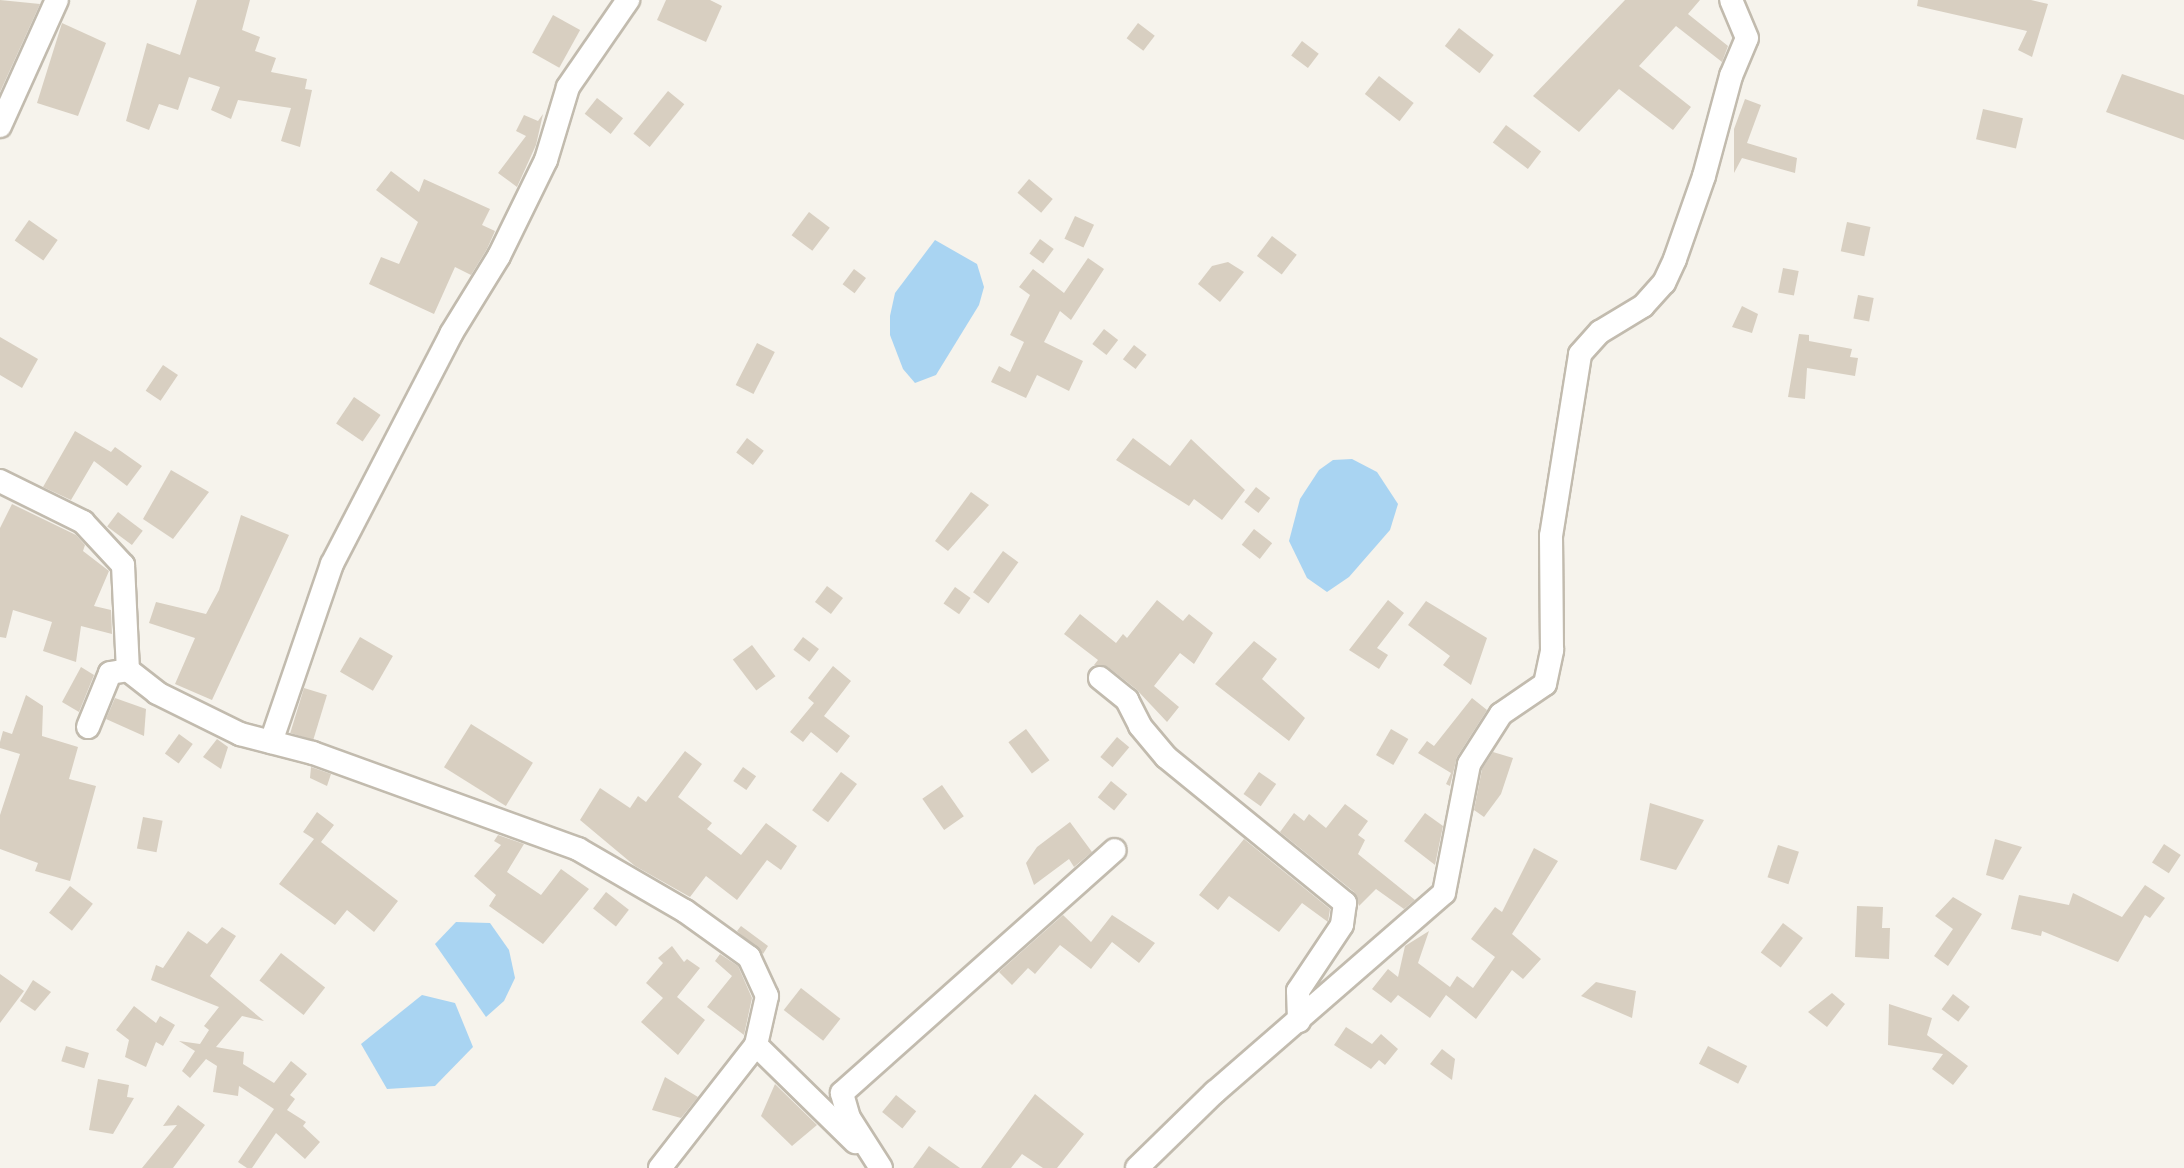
<!DOCTYPE html>
<html>
<head>
<meta charset="utf-8">
<style>
	body { margin:0 }
	#map { position:relative; width:2184px; height:1168px; overflow:hidden; background:#f6f3ec; font-family:Jost,sans-serif }
	div>[style] { position:absolute }
	[style*='--x'] { left:calc(var(--x)*1px); top:calc(var(--y)*1px); width:calc(var(--w)*1px); rotate:calc(var(--a)*1deg) }
	.water>* { inset:0; background:#a9d4f2 }
	.building>* { inset:0; background:#d8cfc1; transform-origin:0 0 }
	.roads { filter:drop-shadow(2px 0 #c2bbae) drop-shadow(-2px 0 #c2bbae) drop-shadow(0 2px #c2bbae) drop-shadow(0 -2px #c2bbae) }
	.street>* { height:22px; margin:-11px; padding:0 11px; transform-origin:11px; border-radius:11px; background:#fff }
	span { translate:-50% -50%; white-space:nowrap; text-align:center; line-height:1.15; -webkit-text-stroke:6px #fff; paint-order:stroke }
</style>
</head>
<body>
<div id="map">
	<div class="water">
		<div style="clip-path:polygon(935px 240px,977px 264px,984px 287px,979px 305px,936px 375px,915px 383px,903px 369px,890px 335px,890px 316px,895px 293px)"></div>
		<div style="clip-path:polygon(1352px 459px,1377px 472px,1398px 504px,1390px 530px,1349px 577px,1327px 592px,1307px 578px,1289px 541px,1300px 499px,1319px 470px,1333px 460px)"></div>
		<div style="clip-path:polygon(456px 922px,490px 923px,509px 950px,515px 978px,504px 1001px,486px 1017px,435px 944px)"></div>
		<div style="clip-path:polygon(422px 995px,455px 1003px,473px 1047px,435px 1086px,387px 1089px,361px 1044px)"></div>
	</div>
	<div class="building">
		<div style="clip-path:polygon(0 0,40px 4px,0 92px)"></div>
		<div style="clip-path:polygon(197px 0,250px 0,242px 30px,260px 37px,255px 51px,276px 58px,271px 72px,307px 79px,305px 89px,312px 90px,300px 147px,281px 141px,291px 108px,238px 100px,231px 119px,211px 110px,220px 87px,189px 77px,178px 110px,159px 104px,149px 130px,126px 121px,147px 43px,180px 55px)"></div>
		<div style="clip-path:polygon(666px 0,710px 0,722px 6px,706px 42px,657px 20px)"></div>
		<div style="clip-path:polygon(1625px 0,1700px 0,1688px 14px,1728px 46px,1722px 62px,1676px 26px,1639px 66px,1691px 107px,1673px 130px,1619px 89px,1579px 132px,1533px 96px)"></div>
		<div style="clip-path:polygon(1918px 0,2031px 0,2048px 4px,2032px 57px,2018px 50px,2027px 31px,1917px 6px)"></div>
		<div style="left:553px;top:15px;width:31px;height:43px;rotate:29deg"></div>
		<div style="clip-path:polygon(62px 23px,106px 43px,78px 116px,37px 103px)"></div>
		<div style="left:1138px;top:23px;width:21px;height:19px;rotate:37deg"></div>
		<div style="left:1459px;top:28px;width:44px;height:23px;rotate:38deg"></div>
		<div style="left:1302px;top:41px;width:21px;height:18px;rotate:37deg"></div>
		<div style="clip-path:polygon(2122px 74px,2184px 95px,2184px 140px,2106px 112px)"></div>
		<div style="left:1379px;top:76px;width:44px;height:23px;rotate:38deg"></div>
		<div style="left:668px;top:91px;width:21px;height:55px;rotate:39deg"></div>
		<div style="left:597px;top:98px;width:33px;height:20px;rotate:38deg"></div>
		<div style="clip-path:polygon(1745px 99px,1761px 105px,1747px 143px,1797px 158px,1795px 173px,1742px 158px,1734px 173px,1734px 129px)"></div>
		<div style="left:1983px;top:109px;width:41px;height:31px;rotate:13deg"></div>
		<div style="clip-path:polygon(543px 114px,536px 145px,517px 187px,498px 173px,526px 136px,516px 131px,524px 115px,538px 121px)"></div>
		<div style="left:1506px;top:125px;width:44px;height:22px;rotate:37deg"></div>
		<div style="clip-path:polygon(391px 171px,419px 192px,424px 179px,490px 209px,482px 225px,495px 231px,487px 249px,471px 275px,455px 267px,434px 314px,369px 284px,381px 257px,399px 264px,418px 222px,376px 190px)"></div>
		<div style="left:1029px;top:179px;width:31px;height:18px;rotate:40deg"></div>
		<div style="left:809px;top:212px;width:26px;height:29px;rotate:37deg"></div>
		<div style="left:1075px;top:216px;width:21px;height:25px;rotate:25deg"></div>
		<div style="left:29px;top:220px;width:35px;height:25px;rotate:35deg"></div>
		<div style="left:1847px;top:222px;width:24px;height:30px;rotate:12deg"></div>
		<div style="left:1272px;top:236px;width:31px;height:25px;rotate:37deg"></div>
		<div style="left:1040px;top:239px;width:17px;height:18px;rotate:36deg"></div>
		<div style="clip-path:polygon(1088px 258px,1104px 269px,1071px 320px,1060px 311px,1044px 342px,1083px 361px,1069px 391px,1037px 375px,1026px 398px,991px 382px,999px 366px,1010px 372px,1024px 342px,1010px 335px,1030px 295px,1019px 287px,1033px 269px,1064px 293px)"></div>
		<div style="clip-path:polygon(1228px 262px,1244px 272px,1220px 302px,1198px 284px,1212px 266px)"></div>
		<div style="left:1783px;top:268px;width:16px;height:25px;rotate:11deg"></div>
		<div style="left:854px;top:269px;width:15px;height:19px;rotate:37deg"></div>
		<div style="left:1858px;top:295px;width:16px;height:24px;rotate:11deg"></div>
		<div style="clip-path:polygon(1742px 306px,1758px 314px,1752px 333px,1732px 327px)"></div>
		<div style="left:1104px;top:329px;width:18px;height:19px;rotate:38deg"></div>
		<div style="clip-path:polygon(1799px 334px,1809px 335px,1809px 341px,1852px 349px,1850px 357px,1858px 358px,1855px 376px,1807px 368px,1805px 399px,1788px 397px)"></div>
		<div style="clip-path:polygon(0 337px,38px 359px,22px 388px,0 375px)"></div>
		<div style="left:757px;top:343px;width:20px;height:47px;rotate:27deg"></div>
		<div style="left:1134px;top:345px;width:16px;height:18px;rotate:38deg"></div>
		<div style="left:163px;top:365px;width:18px;height:31px;rotate:34deg"></div>
		<div style="left:354px;top:397px;width:32px;height:32px;rotate:34deg"></div>
		<div style="clip-path:polygon(75px 431px,111px 452px,115px 447px,142px 466px,127px 486px,94px 461px,71px 500px,43px 487px)"></div>
		<div style="left:747px;top:438px;width:21px;height:18px;rotate:37deg"></div>
		<div style="clip-path:polygon(1133px 438px,1170px 466px,1191px 439px,1245px 490px,1222px 520px,1194px 499px,1189px 506px,1116px 460px)"></div>
		<div style="clip-path:polygon(171px 470px,209px 492px,173px 539px,143px 519px)"></div>
		<div style="left:1256px;top:487px;width:18px;height:19px;rotate:38deg"></div>
		<div style="clip-path:polygon(971px 492px,989px 505px,948px 551px,935px 541px)"></div>
		<div style="clip-path:polygon(12px 504px,76px 535px,85px 545px,83px 551px,109px 571px,94px 606px,111px 610px,112px 634px,81px 626px,76px 662px,43px 651px,52px 622px,13px 610px,6px 638px,0 637px,0 528px)"></div>
		<div style="left:118px;top:512px;width:31px;height:18px;rotate:37deg"></div>
		<div style="clip-path:polygon(241px 515px,289px 535px,212px 700px,175px 684px,195px 638px,149px 623px,156px 602px,206px 614px,219px 590px)"></div>
		<div style="left:1254px;top:529px;width:23px;height:20px;rotate:38deg"></div>
		<div style="left:1003px;top:551px;width:19px;height:51px;rotate:36deg"></div>
		<div style="left:827px;top:586px;width:20px;height:20px;rotate:37deg"></div>
		<div style="left:955px;top:587px;width:19px;height:20px;rotate:35deg"></div>
		<div style="clip-path:polygon(1157px 600px,1183px 621px,1189px 614px,1213px 633px,1194px 664px,1180px 653px,1154px 686px,1179px 707px,1167px 722px,1136px 689px,1108px 667px,1094px 665px,1098px 660px,1064px 634px,1080px 614px,1116px 643px,1123px 634px,1127px 638px)"></div>
		<div style="clip-path:polygon(1388px 600px,1404px 613px,1377px 648px,1388px 655px,1379px 669px,1349px 650px)"></div>
		<div style="clip-path:polygon(1426px 601px,1487px 638px,1471px 685px,1443px 665px,1450px 656px,1408px 625px)"></div>
		<div style="left:360px;top:637px;width:38px;height:40px;rotate:30deg"></div>
		<div style="left:803px;top:637px;width:20px;height:16px;rotate:37deg"></div>
		<div style="clip-path:polygon(1254px 641px,1277px 659px,1262px 679px,1305px 718px,1289px 741px,1215px 684px)"></div>
		<div style="left:752px;top:645px;width:39px;height:24px;rotate:53deg"></div>
		<div style="clip-path:polygon(833px 666px,851px 681px,824px 716px,850px 736px,837px 753px,811px 732px,803px 742px,790px 732px,814px 703px,808px 698px)"></div>
		<div style="clip-path:polygon(81px 667px,94px 675px,79px 712px,62px 702px)"></div>
		<div style="left:304px;top:688px;width:24px;height:47px;rotate:17deg"></div>
		<div style="clip-path:polygon(26px 695px,43px 706px,42px 736px,78px 747px,69px 779px,96px 786px,70px 881px,35px 871px,38px 863px,0 849px,0 815px,20px 754px,0 748px,0 742px,3px 731px,12px 734px)"></div>
		<div style="clip-path:polygon(115px 698px,146px 709px,144px 736px,106px 719px)"></div>
		<div style="clip-path:polygon(1472px 698px,1487px 710px,1457px 757px,1450px 786px,1446px 784px,1451px 773px,1418px 753px,1427px 741px,1434px 746px)"></div>
		<div style="left:471px;top:724px;width:73px;height:51px;rotate:32deg"></div>
		<div style="left:1026px;top:729px;width:39px;height:22px;rotate:53deg"></div>
		<div style="left:1391px;top:729px;width:20px;height:30px;rotate:30deg"></div>
		<div style="left:179px;top:734px;width:17px;height:24px;rotate:36deg"></div>
		<div style="left:1117px;top:737px;width:16px;height:26px;rotate:40deg"></div>
		<div style="clip-path:polygon(217px 739px,228px 747px,221px 769px,203px 757px)"></div>
		<div style="clip-path:polygon(685px 751px,702px 764px,678px 797px,712px 823px,707px 829px,741px 855px,766px 823px,797px 846px,781px 870px,767px 860px,737px 900px,706px 876px,690px 897px,635px 866px,580px 820px,600px 788px,630px 808px,638px 796px,646px 802px)"></div>
		<div style="clip-path:polygon(1493px 752px,1513px 758px,1501px 794px,1484px 817px,1474px 810px,1482px 769px)"></div>
		<div style="clip-path:polygon(311px 767px,331px 774px,327px 786px,310px 778px)"></div>
		<div style="left:743px;top:767px;width:16px;height:17px;rotate:35deg"></div>
		<div style="left:841px;top:772px;width:20px;height:48px;rotate:37deg"></div>
		<div style="left:1259px;top:772px;width:21px;height:27px;rotate:35deg"></div>
		<div style="left:1111px;top:781px;width:21px;height:21px;rotate:39deg"></div>
		<div style="left:942px;top:785px;width:38px;height:24px;rotate:55deg"></div>
		<div style="clip-path:polygon(1650px 803px,1704px 820px,1676px 870px,1640px 860px)"></div>
		<div style="clip-path:polygon(1345px 804px,1368px 821px,1358px 835px,1365px 840px,1358px 854px,1415px 900px,1404px 909px,1376px 889px,1359px 906px,1354px 892px,1280px 832px,1294px 813px,1304px 821px,1309px 814px,1326px 828px)"></div>
		<div style="clip-path:polygon(317px 812px,334px 825px,321px 842px,398px 901px,374px 932px,347px 910px,335px 925px,279px 884px,314px 839px,303px 832px)"></div>
		<div style="clip-path:polygon(1425px 813px,1443px 826px,1435px 865px,1404px 841px)"></div>
		<div style="left:143px;top:817px;width:20px;height:32px;rotate:11deg"></div>
		<div style="clip-path:polygon(1070px 822px,1092px 852px,1074px 867px,1069px 859px,1034px 885px,1026px 863px,1037px 847px)"></div>
		<div style="clip-path:polygon(498px 835px,524px 844px,507px 872px,541px 895px,561px 869px,589px 889px,543px 944px,489px 906px,496px 895px,474px 876px,501px 845px,494px 841px)"></div>
		<div style="clip-path:polygon(1244px 839px,1330px 909px,1328px 922px,1302px 903px,1279px 932px,1229px 896px,1218px 910px,1199px 895px)"></div>
		<div style="clip-path:polygon(1995px 839px,2022px 847px,2003px 880px,1986px 875px)"></div>
		<div style="left:2164px;top:844px;width:20px;height:22px;rotate:33deg"></div>
		<div style="left:1778px;top:845px;width:22px;height:34px;rotate:18deg"></div>
		<div style="clip-path:polygon(1534px 848px,1558px 861px,1512px 934px,1541px 959px,1523px 979px,1512px 970px,1476px 1019px,1446px 995px,1430px 1018px,1398px 995px,1391px 1003px,1372px 989px,1388px 969px,1398px 977px,1405px 946px,1429px 931px,1418px 963px,1450px 987px,1457px 976px,1473px 988px,1495px 957px,1471px 939px,1495px 907px,1502px 912px)"></div>
		<div style="clip-path:polygon(2145px 885px,2165px 898px,2150px 918px,2145px 915px,2118px 962px,2042px 931px,2041px 936px,2011px 929px,2019px 895px,2069px 905px,2073px 893px,2122px 917px)"></div>
		<div style="left:70px;top:886px;width:29px;height:34px;rotate:38deg"></div>
		<div style="left:606px;top:892px;width:29px;height:21px;rotate:38deg"></div>
		<div style="clip-path:polygon(1953px 897px,1982px 914px,1948px 966px,1934px 956px,1953px 929px,1935px 916px)"></div>
		<div style="clip-path:polygon(1857px 906px,1883px 907px,1882px 928px,1890px 928px,1889px 959px,1855px 957px)"></div>
		<div style="clip-path:polygon(1063px 915px,1091px 942px,1112px 915px,1155px 943px,1139px 963px,1112px 942px,1091px 969px,1060px 945px,1035px 974px,1028px 968px,1012px 985px,999px 972px)"></div>
		<div style="left:1783px;top:923px;width:25px;height:37px;rotate:37deg"></div>
		<div style="clip-path:polygon(741px 926px,768px 946px,763px 954px,737px 931px)"></div>
		<div style="clip-path:polygon(222px 927px,236px 936px,210px 976px,264px 1021px,242px 1016px,216px 1047px,244px 1052px,243px 1064px,274px 1083px,291px 1061px,307px 1074px,290px 1095px,295px 1099px,287px 1110px,306px 1122px,303px 1126px,320px 1142px,305px 1159px,276px 1133px,252px 1168px,247px 1168px,238px 1162px,274px 1109px,239px 1086px,238px 1096px,213px 1092px,217px 1066px,206px 1059px,190px 1078px,182px 1071px,195px 1051px,179px 1041px,200px 1044px,209px 1030px,204px 1026px,219px 1007px,151px 980px,156px 965px,163px 968px,188px 931px,207px 944px)"></div>
		<div style="clip-path:polygon(672px 946px,684px 962px,687px 959px,700px 968px,677px 997px,705px 1020px,678px 1055px,641px 1022px,663px 998px,646px 983px,663px 963px,658px 958px)"></div>
		<div style="left:281px;top:953px;width:56px;height:35px;rotate:38deg"></div>
		<div style="clip-path:polygon(720px 954px,738px 966px,752px 998px,744px 1035px,707px 1007px,732px 976px,715px 961px)"></div>
		<div style="clip-path:polygon(0 974px,24px 991px,0 1023px)"></div>
		<div style="clip-path:polygon(33px 980px,51px 992px,35px 1011px,20px 1001px)"></div>
		<div style="clip-path:polygon(1596px 982px,1636px 991px,1632px 1018px,1581px 996px)"></div>
		<div style="left:801px;top:988px;width:50px;height:28px;rotate:38deg"></div>
		<div style="clip-path:polygon(1832px 993px,1845px 1004px,1827px 1027px,1808px 1012px)"></div>
		<div style="left:1953px;top:994px;width:21px;height:19px;rotate:37deg"></div>
		<div style="clip-path:polygon(1889px 1004px,1932px 1018px,1927px 1035px,1968px 1066px,1953px 1085px,1932px 1069px,1943px 1054px,1888px 1045px)"></div>
		<div style="clip-path:polygon(134px 1006px,156px 1023px,160px 1016px,175px 1025px,163px 1046px,156px 1042px,146px 1067px,125px 1057px,129px 1040px,116px 1030px)"></div>
		<div style="clip-path:polygon(1346px 1027px,1372px 1044px,1381px 1034px,1398px 1049px,1385px 1065px,1379px 1060px,1371px 1069px,1334px 1045px)"></div>
		<div style="left:66px;top:1046px;width:24px;height:16px;rotate:17deg"></div>
		<div style="left:1708px;top:1046px;width:44px;height:20px;rotate:27deg"></div>
		<div style="clip-path:polygon(1442px 1049px,1455px 1059px,1452px 1080px,1430px 1064px)"></div>
		<div style="clip-path:polygon(665px 1077px,698px 1097px,681px 1118px,652px 1110px)"></div>
		<div style="clip-path:polygon(98px 1079px,129px 1085px,127px 1097px,134px 1098px,113px 1134px,89px 1130px)"></div>
		<div style="clip-path:polygon(775px 1084px,817px 1125px,792px 1146px,761px 1116px)"></div>
		<div style="clip-path:polygon(1035px 1094px,1084px 1134px,1057px 1168px,1043px 1168px,1022px 1154px,1011px 1168px,981px 1168px)"></div>
		<div style="left:896px;top:1095px;width:26px;height:22px;rotate:39deg"></div>
		<div style="clip-path:polygon(178px 1105px,205px 1125px,173px 1168px,142px 1168px,177px 1125px,163px 1126px)"></div>
		<div style="clip-path:polygon(929px 1146px,960px 1168px,913px 1168px)"></div>
	</div>
	<div class="roads">
		<div class="street">
			<div style="--x:0;--y:126;--w:138;--a:-65.7"></div>
			<div style="--x:0;--y:481;--w:93;--a:26.3"></div>
			<div style="--x:83;--y:522;--w:59;--a:47.1"></div>
			<div style="--x:123;--y:565;--w:105;--a:87.3"></div>
			<div style="--x:128;--y:670;--w:37;--a:38"></div>
			<div style="--x:157;--y:693;--w:93;--a:26.3"></div>
			<div style="--x:240;--y:734;--w:75;--a:14.6"></div>
			<div style="--x:313;--y:753;--w:282;--a:19.9"></div>
			<div style="--x:578;--y:849;--w:124;--a:30.1"></div>
			<div style="--x:685;--y:911;--w:79;--a:35.7"></div>
			<div style="--x:749;--y:957;--w:43;--a:65.2"></div>
			<div style="--x:767;--y:996;--w:50;--a:102.7"></div>
			<div style="--x:756;--y:1045;--w:156;--a:128"></div>
			<div style="--x:1100;--y:678;--w:35;--a:39"></div>
			<div style="--x:1127;--y:700;--w:29;--a:63"></div>
			<div style="--x:1140;--y:726;--w:40;--a:50"></div>
			<div style="--x:1166;--y:757;--w:231;--a:39.2"></div>
			<div style="--x:1345;--y:903;--w:22;--a:98"></div>
			<div style="--x:1342;--y:925;--w:79;--a:123.7"></div>
			<div style="--x:1298;--y:991;--w:30;--a:88"></div>
			<div style="--x:88;--y:727;--w:58;--a:-67.8"></div>
			<div style="--x:110;--y:673;--w:18;--a:-9"></div>
			<div style="--x:271;--y:742;--w:188;--a:-71.1"></div>
			<div style="--x:332;--y:564;--w:259;--a:-62.6"></div>
			<div style="--x:451;--y:334;--w:92;--a:-58.4"></div>
			<div style="--x:499;--y:256;--w:107;--a:-63.9"></div>
			<div style="--x:546;--y:160;--w:76;--a:-73.2"></div>
			<div style="--x:568;--y:87;--w:106;--a:-55.4"></div>
			<div style="--x:756;--y:1045;--w:139;--a:44.4"></div>
			<div style="--x:881;--y:1168;--w:59;--a:-122.6"></div>
			<div style="--x:849;--y:1118;--w:26;--a:-106"></div>
			<div style="--x:842;--y:1093;--w:365;--a:-41.7"></div>
			<div style="--x:1137;--y:1168;--w:109;--a:-44.3"></div>
			<div style="--x:1215;--y:1092;--w:303;--a:-41"></div>
			<div style="--x:1444;--y:893;--w:131;--a:-79"></div>
			<div style="--x:1469;--y:764;--w:59;--a:-57.4"></div>
			<div style="--x:1501;--y:714;--w:53;--a:-34.3"></div>
			<div style="--x:1545;--y:684;--w:35;--a:-78"></div>
			<div style="--x:1552;--y:650;--w:114;--a:-90.5"></div>
			<div style="--x:1551;--y:536;--w:184;--a:-80.9"></div>
			<div style="--x:1580;--y:354;--w:30;--a:-48"></div>
			<div style="--x:1600;--y:332;--w:50;--a:-31.2"></div>
			<div style="--x:1643;--y:306;--w:31;--a:-48"></div>
			<div style="--x:1664;--y:283;--w:26;--a:-65"></div>
			<div style="--x:1675;--y:259;--w:88;--a:-70.7"></div>
			<div style="--x:1704;--y:176;--w:104;--a:-74.9"></div>
			<div style="--x:1731;--y:76;--w:41;--a:-67.2"></div>
			<div style="--x:1747;--y:38;--w:41;--a:-112.8"></div>
		</div>
	</div>
</div>
</body>
</html>
